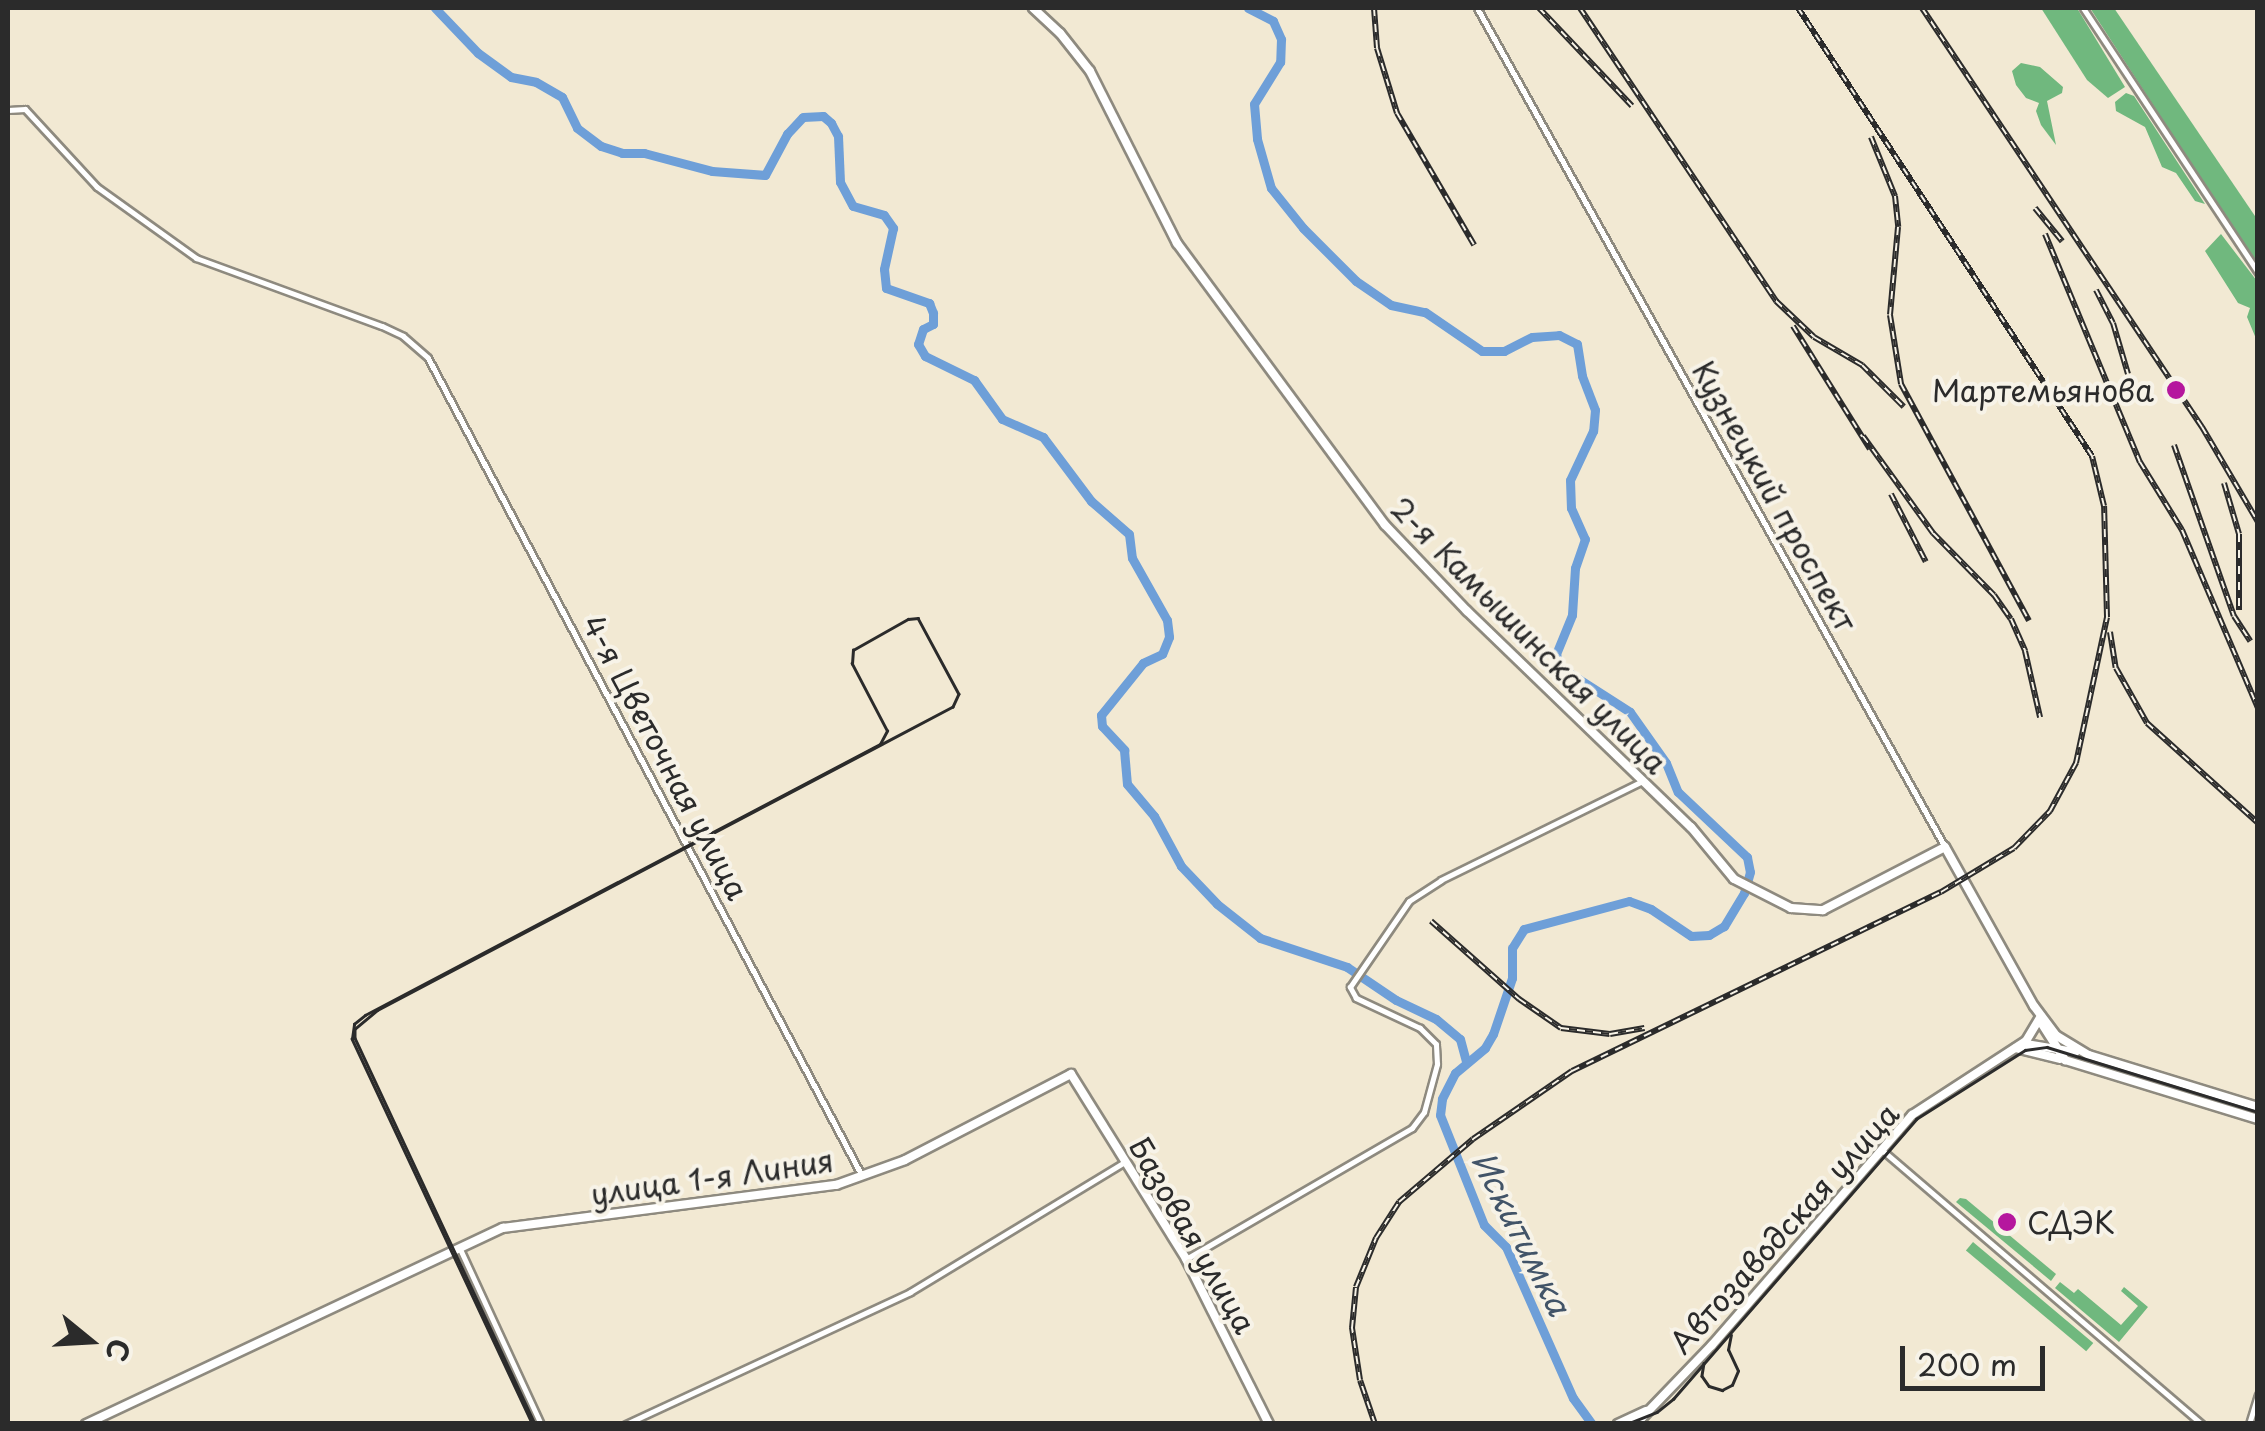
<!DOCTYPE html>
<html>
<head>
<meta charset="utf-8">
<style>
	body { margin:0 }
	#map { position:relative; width:2265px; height:1431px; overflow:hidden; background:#f2e9d3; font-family:"Playpen Sans",sans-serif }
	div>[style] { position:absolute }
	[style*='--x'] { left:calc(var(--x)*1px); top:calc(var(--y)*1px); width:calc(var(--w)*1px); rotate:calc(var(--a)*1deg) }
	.forest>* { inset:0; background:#70b87e; transform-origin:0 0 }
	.river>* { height:9px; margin:-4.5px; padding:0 4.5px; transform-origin:4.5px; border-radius:4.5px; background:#6e9fd8 }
	.roads { filter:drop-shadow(2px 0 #8e8a7f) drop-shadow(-2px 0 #8e8a7f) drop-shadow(0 2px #8e8a7f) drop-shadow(0 -2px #8e8a7f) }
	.minor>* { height:5px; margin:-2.5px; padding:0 2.5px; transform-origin:2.5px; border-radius:2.5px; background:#fff }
	.major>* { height:8px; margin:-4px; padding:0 4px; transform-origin:4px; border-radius:4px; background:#fff }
	.tram>* { height:2.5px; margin:-1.25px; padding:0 1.25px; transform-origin:1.25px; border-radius:1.25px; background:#2b2b2b }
	.rail>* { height:6px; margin-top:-3px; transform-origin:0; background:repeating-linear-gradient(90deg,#f7f3e8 0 8px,#2b2b2b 0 16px); box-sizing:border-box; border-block:2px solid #2b2b2b }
	.dots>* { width:28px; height:28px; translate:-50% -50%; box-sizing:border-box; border:5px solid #f7f3e8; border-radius:50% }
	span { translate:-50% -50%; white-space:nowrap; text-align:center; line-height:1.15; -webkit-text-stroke:8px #f7f3e8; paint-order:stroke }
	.poi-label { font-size:30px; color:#2b2b2b }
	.right { translate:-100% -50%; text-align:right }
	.left { translate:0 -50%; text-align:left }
	.street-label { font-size:30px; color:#2b2b2b }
	.water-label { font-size:32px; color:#425468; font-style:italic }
	.frame { position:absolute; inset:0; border:10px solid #2b2b2b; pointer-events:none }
	.north { position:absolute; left:40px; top:1291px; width:100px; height:100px; -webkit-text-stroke:8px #f7f3e8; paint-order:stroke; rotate:108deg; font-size:28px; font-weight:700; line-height:40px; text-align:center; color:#2b2b2b }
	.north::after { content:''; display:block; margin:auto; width:35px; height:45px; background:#2b2b2b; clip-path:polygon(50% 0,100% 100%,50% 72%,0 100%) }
	.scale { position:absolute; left:1900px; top:1346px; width:145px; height:45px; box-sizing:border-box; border:5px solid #2b2b2b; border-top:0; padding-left:12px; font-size:30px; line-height:35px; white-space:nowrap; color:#2b2b2b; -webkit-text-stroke:8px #f7f3e8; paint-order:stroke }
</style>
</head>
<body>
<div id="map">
	<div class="forest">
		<div style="clip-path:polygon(2041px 8px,2077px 8px,2125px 87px,2108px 98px,2087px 80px)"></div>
		<div style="clip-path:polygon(2090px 8px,2114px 8px,2257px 219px,2257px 265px)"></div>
		<div style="clip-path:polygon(2021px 63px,2040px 67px,2063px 87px,2062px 93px,2047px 101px,2056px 145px,2041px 125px,2036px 111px,2039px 103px,2026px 98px,2016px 85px,2012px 71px)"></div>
		<div style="clip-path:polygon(2126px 93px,2134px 96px,2205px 204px,2195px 201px,2176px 173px,2162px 167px,2145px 127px,2116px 111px,2115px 102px)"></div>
		<div style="clip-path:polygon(2221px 234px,2257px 281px,2257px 341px,2247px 317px,2250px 308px,2238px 303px,2205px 251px)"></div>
		<div style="clip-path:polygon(1960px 1198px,1966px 1199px,2056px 1274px,2051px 1281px,1956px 1202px)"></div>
		<div style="left:1973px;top:1242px;width:157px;height:11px;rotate:40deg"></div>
		<div style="clip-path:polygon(2060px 1282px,2074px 1293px,2078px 1289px,2121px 1325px,2138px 1306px,2121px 1291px,2124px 1287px,2148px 1307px,2119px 1342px,2055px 1288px)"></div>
	</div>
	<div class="river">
		<div style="--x:435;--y:8;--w:62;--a:46.3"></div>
		<div style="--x:478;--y:53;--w:41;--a:36"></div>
		<div style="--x:511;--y:77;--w:25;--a:11"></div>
		<div style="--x:536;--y:82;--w:30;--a:30"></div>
		<div style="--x:562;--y:97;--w:34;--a:64"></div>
		<div style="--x:577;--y:128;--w:30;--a:37"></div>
		<div style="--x:601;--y:146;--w:22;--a:18"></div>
		<div style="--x:622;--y:153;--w:22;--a:0"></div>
		<div style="--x:644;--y:153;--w:70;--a:14.8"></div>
		<div style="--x:712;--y:171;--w:53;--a:4.3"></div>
		<div style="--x:765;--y:175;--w:47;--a:-61.8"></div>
		<div style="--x:787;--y:134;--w:23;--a:-47"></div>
		<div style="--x:803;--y:117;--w:20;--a:-3"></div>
		<div style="--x:823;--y:116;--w:11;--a:41"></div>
		<div style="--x:831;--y:123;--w:15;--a:62"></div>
		<div style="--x:838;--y:136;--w:46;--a:87.5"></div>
		<div style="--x:840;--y:182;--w:27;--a:62"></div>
		<div style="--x:853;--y:206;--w:32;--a:16"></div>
		<div style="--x:884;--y:215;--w:16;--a:55"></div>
		<div style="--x:893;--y:228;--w:42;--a:102.4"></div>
		<div style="--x:884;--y:269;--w:19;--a:84"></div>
		<div style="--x:886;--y:288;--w:46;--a:19.2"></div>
		<div style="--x:929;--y:303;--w:11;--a:68"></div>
		<div style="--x:933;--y:313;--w:11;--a:90"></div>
		<div style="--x:933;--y:324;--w:11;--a:153"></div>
		<div style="--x:923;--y:329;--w:16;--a:108"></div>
		<div style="--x:918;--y:344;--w:14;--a:60"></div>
		<div style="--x:925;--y:356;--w:55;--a:26.1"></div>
		<div style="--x:974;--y:380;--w:48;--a:54.3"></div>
		<div style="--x:1002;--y:419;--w:45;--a:23.7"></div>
		<div style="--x:1043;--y:437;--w:80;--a:53.1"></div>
		<div style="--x:1091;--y:501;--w:50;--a:41"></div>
		<div style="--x:1129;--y:534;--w:24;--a:83"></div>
		<div style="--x:1132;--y:558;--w:71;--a:60.6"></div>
		<div style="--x:1167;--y:620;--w:17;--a:83"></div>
		<div style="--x:1169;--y:637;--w:18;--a:112"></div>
		<div style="--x:1162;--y:654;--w:21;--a:155"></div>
		<div style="--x:1143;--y:663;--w:67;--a:128.9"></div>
		<div style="--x:1101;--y:715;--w:11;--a:85"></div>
		<div style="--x:1102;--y:726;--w:33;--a:47"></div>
		<div style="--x:1124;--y:750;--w:34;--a:85"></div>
		<div style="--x:1127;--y:784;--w:42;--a:49.8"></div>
		<div style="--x:1154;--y:816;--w:57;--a:61.6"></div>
		<div style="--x:1181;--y:866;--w:52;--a:46.5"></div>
		<div style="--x:1217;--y:904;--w:55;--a:38.3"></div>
		<div style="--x:1260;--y:938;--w:92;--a:18.4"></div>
		<div style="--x:1347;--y:967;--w:59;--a:34"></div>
		<div style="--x:1396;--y:1000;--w:44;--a:25.4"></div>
		<div style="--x:1436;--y:1019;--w:31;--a:40"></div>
		<div style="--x:1460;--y:1039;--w:24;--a:75"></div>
		<div style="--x:1248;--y:8;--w:28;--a:27"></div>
		<div style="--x:1273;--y:21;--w:20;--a:66"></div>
		<div style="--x:1281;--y:39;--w:23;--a:92"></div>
		<div style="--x:1280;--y:62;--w:49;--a:121.8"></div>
		<div style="--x:1254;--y:104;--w:35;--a:85"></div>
		<div style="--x:1257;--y:139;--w:51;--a:74.1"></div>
		<div style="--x:1271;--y:188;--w:51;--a:51.3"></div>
		<div style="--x:1303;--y:228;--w:75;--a:45"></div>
		<div style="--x:1356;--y:281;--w:42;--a:34.4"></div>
		<div style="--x:1391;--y:305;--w:35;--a:12"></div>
		<div style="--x:1425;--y:312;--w:69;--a:34.4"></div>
		<div style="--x:1482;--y:351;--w:22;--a:0"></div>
		<div style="--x:1504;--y:351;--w:31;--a:-27"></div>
		<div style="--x:1532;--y:337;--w:27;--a:-4"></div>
		<div style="--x:1559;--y:335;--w:20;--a:27"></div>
		<div style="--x:1577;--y:344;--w:32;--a:81"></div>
		<div style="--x:1582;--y:376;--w:36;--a:69"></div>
		<div style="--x:1595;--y:410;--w:21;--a:95"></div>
		<div style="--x:1593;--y:431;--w:54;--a:115.1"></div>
		<div style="--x:1570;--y:480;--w:28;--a:88"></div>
		<div style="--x:1571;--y:508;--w:34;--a:66"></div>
		<div style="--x:1585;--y:539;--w:31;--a:109"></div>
		<div style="--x:1575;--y:568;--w:47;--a:93.7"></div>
		<div style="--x:1572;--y:615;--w:42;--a:112.3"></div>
		<div style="--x:1556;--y:654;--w:14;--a:73"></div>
		<div style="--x:1560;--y:667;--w:83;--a:32.7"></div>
		<div style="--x:1630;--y:712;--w:62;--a:54.8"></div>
		<div style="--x:1666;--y:763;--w:31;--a:68"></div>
		<div style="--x:1678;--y:792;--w:95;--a:43.3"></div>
		<div style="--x:1747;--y:857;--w:15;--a:79"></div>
		<div style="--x:1750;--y:872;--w:22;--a:106"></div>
		<div style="--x:1744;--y:893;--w:39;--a:121"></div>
		<div style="--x:1724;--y:926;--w:17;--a:149"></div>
		<div style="--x:1709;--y:935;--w:18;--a:177"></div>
		<div style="--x:1691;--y:936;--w:48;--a:-146"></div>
		<div style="--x:1651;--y:909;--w:23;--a:-160"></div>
		<div style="--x:1629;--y:901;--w:109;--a:165.1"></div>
		<div style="--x:1524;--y:929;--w:22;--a:122"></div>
		<div style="--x:1512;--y:948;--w:30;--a:90"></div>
		<div style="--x:1512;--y:978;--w:59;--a:108.7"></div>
		<div style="--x:1493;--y:1034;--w:16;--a:120"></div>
		<div style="--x:1485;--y:1048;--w:39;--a:140"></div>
		<div style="--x:1455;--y:1073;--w:29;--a:117"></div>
		<div style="--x:1442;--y:1099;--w:16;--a:97"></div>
		<div style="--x:1440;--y:1115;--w:118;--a:68.2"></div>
		<div style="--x:1484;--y:1225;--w:31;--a:45"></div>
		<div style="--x:1506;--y:1247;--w:165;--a:66.1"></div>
		<div style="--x:1573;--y:1398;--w:32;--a:54"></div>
	</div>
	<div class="roads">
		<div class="minor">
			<div style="--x:1477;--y:8;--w:961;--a:60.85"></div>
			<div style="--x:2083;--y:8;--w:317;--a:56.5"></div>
			<div style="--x:8;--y:110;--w:17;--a:-3"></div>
			<div style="--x:25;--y:109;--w:106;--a:47.3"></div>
			<div style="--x:97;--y:187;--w:122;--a:35.6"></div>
			<div style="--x:196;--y:258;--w:198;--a:20.1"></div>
			<div style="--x:382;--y:326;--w:23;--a:25"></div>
			<div style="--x:403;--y:336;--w:33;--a:41"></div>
			<div style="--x:428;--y:358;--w:926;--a:62.05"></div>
			<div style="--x:1882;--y:1150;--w:421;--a:40.6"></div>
			<div style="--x:460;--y:1249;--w:193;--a:65.2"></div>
			<div style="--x:1186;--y:1259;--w:261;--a:-30.1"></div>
			<div style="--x:1412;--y:1128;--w:20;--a:-53"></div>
			<div style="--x:1424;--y:1112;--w:50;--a:-74.8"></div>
			<div style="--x:1437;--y:1064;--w:20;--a:-93"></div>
			<div style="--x:1436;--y:1044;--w:23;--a:-135"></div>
			<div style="--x:1420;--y:1028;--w:71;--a:-154.9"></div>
			<div style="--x:1356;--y:998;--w:13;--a:-119"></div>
			<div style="--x:1350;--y:987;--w:104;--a:-55.5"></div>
			<div style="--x:1409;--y:901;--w:38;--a:-33"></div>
			<div style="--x:1441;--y:880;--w:222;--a:-26.2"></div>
			<div style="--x:626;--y:1424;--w:313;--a:-24.9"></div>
			<div style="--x:910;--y:1292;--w:251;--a:-31.2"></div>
			<div style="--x:2249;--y:1424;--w:30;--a:-73"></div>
		</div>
		<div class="major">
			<div style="--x:1033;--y:8;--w:37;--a:43"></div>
			<div style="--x:1060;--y:33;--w:48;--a:51.7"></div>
			<div style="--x:1090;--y:71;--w:193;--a:63.2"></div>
			<div style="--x:1177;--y:243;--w:350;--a:53.6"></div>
			<div style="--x:1385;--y:525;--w:119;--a:46.4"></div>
			<div style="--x:1467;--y:611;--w:311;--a:44"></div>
			<div style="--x:1691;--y:827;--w:67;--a:50.4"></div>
			<div style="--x:1734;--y:879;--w:64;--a:27"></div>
			<div style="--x:1791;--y:908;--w:32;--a:4"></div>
			<div style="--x:1823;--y:910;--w:137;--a:-27.3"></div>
			<div style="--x:1945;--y:847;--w:182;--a:60.8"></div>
			<div style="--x:2034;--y:1006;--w:38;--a:53"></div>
			<div style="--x:2057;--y:1036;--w:37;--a:31"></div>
			<div style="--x:2089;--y:1055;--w:177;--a:17.1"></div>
			<div style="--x:2042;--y:1024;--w:43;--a:57.4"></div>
			<div style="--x:2065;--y:1060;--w:202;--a:17"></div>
			<div style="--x:2026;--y:1044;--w:50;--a:9.3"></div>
			<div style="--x:2016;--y:1048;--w:45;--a:14"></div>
			<div style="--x:86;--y:1424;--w:461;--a:-25.2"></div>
			<div style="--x:503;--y:1228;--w:336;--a:-7.4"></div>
			<div style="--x:836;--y:1185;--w:73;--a:-19.9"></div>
			<div style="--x:905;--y:1160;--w:187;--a:-27.4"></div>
			<div style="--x:1071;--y:1074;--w:218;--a:58.1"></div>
			<div style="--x:1186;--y:1259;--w:185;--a:63.3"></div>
			<div style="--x:1618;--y:1424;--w:31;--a:-25"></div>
			<div style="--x:1636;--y:1424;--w:110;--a:-46.1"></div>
			<div style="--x:1712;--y:1345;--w:305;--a:-49"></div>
			<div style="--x:1912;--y:1115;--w:136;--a:-33"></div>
			<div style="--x:2026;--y:1041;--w:29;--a:-59"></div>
		</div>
	</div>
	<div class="tram">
		<div style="--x:1704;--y:1363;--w:13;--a:99"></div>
		<div style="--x:1702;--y:1376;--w:12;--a:55"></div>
		<div style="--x:1709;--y:1386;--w:14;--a:17"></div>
		<div style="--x:1722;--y:1390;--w:11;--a:-27"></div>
		<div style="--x:1732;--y:1385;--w:15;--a:-67"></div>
		<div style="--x:1738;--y:1371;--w:23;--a:-115"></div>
		<div style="--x:1728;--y:1350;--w:15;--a:-79"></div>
		<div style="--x:532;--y:1424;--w:425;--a:-115.1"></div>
		<div style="--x:352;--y:1039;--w:15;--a:-82"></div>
		<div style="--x:354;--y:1024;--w:14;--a:-39"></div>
		<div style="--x:365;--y:1015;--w:582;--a:-27.75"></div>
		<div style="--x:880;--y:744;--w:15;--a:-62"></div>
		<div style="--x:887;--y:731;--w:76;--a:-117.6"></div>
		<div style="--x:852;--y:664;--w:14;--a:-86"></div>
		<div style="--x:853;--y:650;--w:63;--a:-29.4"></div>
		<div style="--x:908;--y:619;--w:10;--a:-6"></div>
		<div style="--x:918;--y:618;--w:86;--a:61.7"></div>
		<div style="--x:959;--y:694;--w:14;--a:115"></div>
		<div style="--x:953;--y:707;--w:650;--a:152.21"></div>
		<div style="--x:378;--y:1010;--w:30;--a:140"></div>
		<div style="--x:355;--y:1029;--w:9;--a:90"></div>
		<div style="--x:355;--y:1038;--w:426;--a:65"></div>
		<div style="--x:1627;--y:1424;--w:32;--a:-22"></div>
		<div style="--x:1657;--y:1412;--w:21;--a:-39"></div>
		<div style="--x:1673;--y:1399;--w:371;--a:-49"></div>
		<div style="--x:1916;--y:1119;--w:129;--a:-32.3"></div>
		<div style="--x:2025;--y:1050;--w:22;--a:-8"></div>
		<div style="--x:2047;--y:1047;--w:221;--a:17.1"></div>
	</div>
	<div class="rail">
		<div style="--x:1374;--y:8;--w:40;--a:85.7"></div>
		<div style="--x:1377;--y:48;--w:68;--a:72.9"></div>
		<div style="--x:1397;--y:113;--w:153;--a:59.7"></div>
		<div style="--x:1539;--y:8;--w:135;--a:46.5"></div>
		<div style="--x:1580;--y:8;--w:353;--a:56.2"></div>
		<div style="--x:1776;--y:301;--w:52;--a:43.5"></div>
		<div style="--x:1814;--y:337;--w:56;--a:30.3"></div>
		<div style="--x:1862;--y:365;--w:59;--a:45"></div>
		<div style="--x:1922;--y:8;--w:504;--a:56.25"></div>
		<div style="--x:2202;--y:427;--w:110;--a:59.5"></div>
		<div style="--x:1871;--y:137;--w:64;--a:67.9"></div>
		<div style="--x:1895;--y:196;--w:31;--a:84"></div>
		<div style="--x:1898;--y:227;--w:88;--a:95.2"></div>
		<div style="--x:1890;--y:315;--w:70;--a:80.9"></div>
		<div style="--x:1901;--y:384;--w:269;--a:61.6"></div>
		<div style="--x:2035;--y:208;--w:43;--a:50.7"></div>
		<div style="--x:2045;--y:234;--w:247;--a:67.4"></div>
		<div style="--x:2140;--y:462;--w:80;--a:58.3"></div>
		<div style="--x:2182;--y:530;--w:194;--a:66.9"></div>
		<div style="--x:2096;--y:290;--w:37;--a:63"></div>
		<div style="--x:2113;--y:323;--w:53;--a:73.6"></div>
		<div style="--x:1793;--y:326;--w:145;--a:58"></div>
		<div style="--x:1863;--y:436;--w:120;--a:54.2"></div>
		<div style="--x:1933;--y:533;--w:87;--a:45.5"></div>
		<div style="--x:1994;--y:595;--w:29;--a:55"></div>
		<div style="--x:2011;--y:619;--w:35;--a:66"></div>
		<div style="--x:2025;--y:651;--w:68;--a:77.2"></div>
		<div style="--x:2174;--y:445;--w:181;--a:70.7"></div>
		<div style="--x:2234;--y:616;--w:30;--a:57"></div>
		<div style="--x:2224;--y:483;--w:53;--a:73.6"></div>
		<div style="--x:2239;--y:534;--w:76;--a:90"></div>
		<div style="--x:1891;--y:494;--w:76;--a:62.8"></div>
		<div style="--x:2110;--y:632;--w:36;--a:81"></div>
		<div style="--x:2116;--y:668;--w:63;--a:60.6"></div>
		<div style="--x:2147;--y:723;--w:149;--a:42"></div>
		<div style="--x:1431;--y:921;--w:118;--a:41.6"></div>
		<div style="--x:1519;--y:999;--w:51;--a:34.6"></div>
		<div style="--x:1561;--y:1028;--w:49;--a:7"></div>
		<div style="--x:1610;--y:1034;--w:35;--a:-10"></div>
		<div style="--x:1375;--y:1424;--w:46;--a:-108.8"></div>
		<div style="--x:1360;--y:1380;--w:53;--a:-98.7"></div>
		<div style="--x:1352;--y:1328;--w:41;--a:-84.4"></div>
		<div style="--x:1356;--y:1287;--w:53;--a:-67.8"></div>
		<div style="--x:1376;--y:1238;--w:43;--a:-57.4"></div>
		<div style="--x:1399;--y:1202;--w:97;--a:-40.4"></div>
		<div style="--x:1473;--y:1139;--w:120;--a:-34.5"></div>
		<div style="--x:1572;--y:1071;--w:410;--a:-25.9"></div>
		<div style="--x:1941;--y:892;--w:85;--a:-31.1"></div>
		<div style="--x:2014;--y:848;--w:52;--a:-45.8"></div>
		<div style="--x:2050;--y:811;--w:55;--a:-61.6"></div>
		<div style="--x:2076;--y:763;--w:149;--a:-78"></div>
		<div style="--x:2107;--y:617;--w:111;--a:-91.5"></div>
		<div style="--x:2104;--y:506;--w:51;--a:-103.5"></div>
		<div style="--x:2092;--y:456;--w:536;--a:-123.27"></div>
	</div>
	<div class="dots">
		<div style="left:2176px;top:390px;background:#b5179e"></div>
		<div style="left:2007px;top:1222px;background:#b5179e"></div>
	</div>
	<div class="poi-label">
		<span class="right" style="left:2154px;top:390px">Мартемьянова</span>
		<span class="left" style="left:2027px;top:1222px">СДЭК</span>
	</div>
	<div class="street-label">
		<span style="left:1775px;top:496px;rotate:61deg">Кузнецкий проспект</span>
		<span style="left:1529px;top:635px;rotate:45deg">2-я Камышинская улица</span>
		<span style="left:666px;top:757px;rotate:62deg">4-я Цветочная улица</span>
		<span style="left:712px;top:1177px;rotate:-8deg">улица 1-я Линия</span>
		<span style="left:1784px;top:1228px;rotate:-48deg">Автозаводская улица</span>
		<span style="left:1193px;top:1235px;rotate:60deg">Базовая улица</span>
	</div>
	<div class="water-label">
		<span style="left:1522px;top:1233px;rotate:63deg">Искитимка</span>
	</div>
	<div class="frame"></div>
	<div class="north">С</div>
	<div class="scale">200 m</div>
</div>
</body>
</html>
